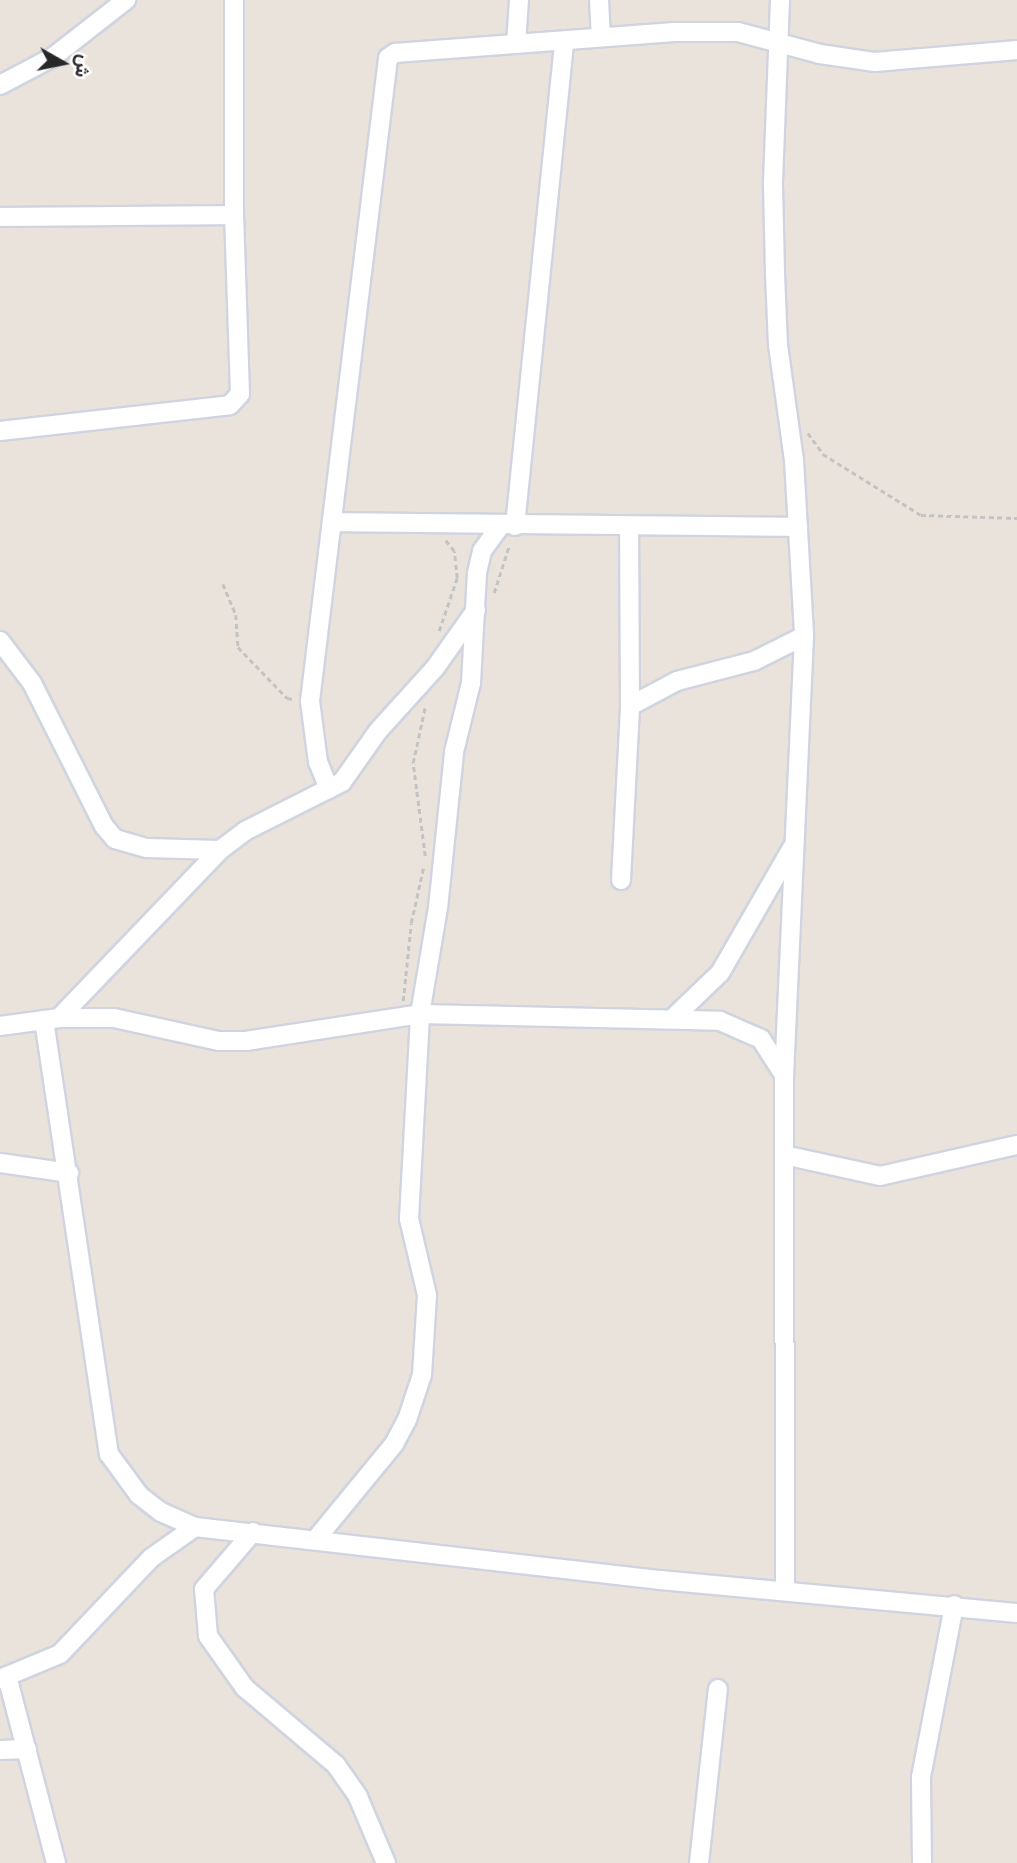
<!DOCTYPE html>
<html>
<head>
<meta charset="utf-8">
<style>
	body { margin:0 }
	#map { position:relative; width:1017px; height:1863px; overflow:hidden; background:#e9e3db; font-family:Mulish,Vazirmatn,sans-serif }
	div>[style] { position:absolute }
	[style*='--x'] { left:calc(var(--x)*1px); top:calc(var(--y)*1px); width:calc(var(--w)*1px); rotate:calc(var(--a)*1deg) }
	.path>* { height:2.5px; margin-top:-1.25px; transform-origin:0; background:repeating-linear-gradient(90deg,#c3c3c3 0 5px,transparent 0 8.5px) }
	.roads { filter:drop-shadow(2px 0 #d0d4e0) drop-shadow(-2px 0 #d0d4e0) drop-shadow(0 2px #d0d4e0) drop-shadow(0 -2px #d0d4e0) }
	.minor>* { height:18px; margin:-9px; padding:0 9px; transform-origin:9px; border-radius:9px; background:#fff }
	span { translate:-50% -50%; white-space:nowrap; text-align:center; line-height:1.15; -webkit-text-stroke:7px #fff; paint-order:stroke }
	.north { position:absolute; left:28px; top:28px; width:70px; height:70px; -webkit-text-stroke:5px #fff; paint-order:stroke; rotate:99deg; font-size:19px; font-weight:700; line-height:28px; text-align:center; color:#282828 }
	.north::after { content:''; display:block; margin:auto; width:24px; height:32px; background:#282828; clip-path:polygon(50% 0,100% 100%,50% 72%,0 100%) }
</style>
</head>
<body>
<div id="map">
	<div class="path">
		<div style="--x:808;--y:433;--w:26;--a:54"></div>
		<div style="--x:823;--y:454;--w:115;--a:31.9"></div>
		<div style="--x:921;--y:515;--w:96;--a:1.8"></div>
		<div style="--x:223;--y:584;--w:34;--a:67"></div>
		<div style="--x:236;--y:615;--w:32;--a:86"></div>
		<div style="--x:238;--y:647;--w:71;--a:46.1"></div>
		<div style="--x:287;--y:698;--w:6;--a:9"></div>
		<div style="--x:494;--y:593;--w:49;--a:-72.3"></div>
		<div style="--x:439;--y:631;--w:56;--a:-71.2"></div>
		<div style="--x:457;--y:578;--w:27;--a:-96"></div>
		<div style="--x:454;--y:551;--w:14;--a:-129"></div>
		<div style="--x:425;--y:856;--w:94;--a:-97.4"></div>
		<div style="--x:413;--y:763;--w:57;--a:-77.9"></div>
		<div style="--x:403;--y:1001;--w:78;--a:-84.1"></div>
		<div style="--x:411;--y:923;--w:59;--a:-77.4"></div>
	</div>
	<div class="roads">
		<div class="minor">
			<div style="--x:599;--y:0;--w:37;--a:87"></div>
			<div style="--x:780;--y:0;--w:185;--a:92.2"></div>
			<div style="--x:773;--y:185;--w:89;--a:88.7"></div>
			<div style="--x:775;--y:274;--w:71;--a:87.6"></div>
			<div style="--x:778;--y:345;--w:116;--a:82.1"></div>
			<div style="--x:794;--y:460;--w:176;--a:86.7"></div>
			<div style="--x:804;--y:636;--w:439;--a:92.6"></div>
			<div style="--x:784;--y:1075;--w:515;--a:89.89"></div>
			<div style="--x:516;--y:44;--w:44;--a:-86.1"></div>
			<div style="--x:0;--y:85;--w:60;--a:-27.8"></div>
			<div style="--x:53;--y:57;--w:93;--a:-38"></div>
			<div style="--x:0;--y:217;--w:234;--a:-0.5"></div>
			<div style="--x:0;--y:431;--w:231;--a:-6.4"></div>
			<div style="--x:230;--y:405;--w:15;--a:-48"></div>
			<div style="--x:240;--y:394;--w:179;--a:-91.9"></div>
			<div style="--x:234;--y:215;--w:215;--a:-90"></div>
			<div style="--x:332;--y:522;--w:466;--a:0.6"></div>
			<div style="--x:515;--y:526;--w:488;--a:-84.2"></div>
			<div style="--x:0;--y:641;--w:53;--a:52.7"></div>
			<div style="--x:32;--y:683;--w:160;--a:63.3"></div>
			<div style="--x:104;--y:826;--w:17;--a:50"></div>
			<div style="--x:115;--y:839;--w:33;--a:16"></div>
			<div style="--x:147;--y:848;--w:73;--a:1.6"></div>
			<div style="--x:630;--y:706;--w:53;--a:-28"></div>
			<div style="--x:677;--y:681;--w:80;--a:-14.6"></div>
			<div style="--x:754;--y:661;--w:56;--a:-26.6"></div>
			<div style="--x:329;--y:789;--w:29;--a:-112"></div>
			<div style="--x:318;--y:762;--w:62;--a:-97.5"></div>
			<div style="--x:310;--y:701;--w:648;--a:-83.08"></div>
			<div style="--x:388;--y:58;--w:9;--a:-36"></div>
			<div style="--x:395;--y:53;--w:280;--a:-4.3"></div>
			<div style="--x:674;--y:32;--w:64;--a:0"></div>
			<div style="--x:738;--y:32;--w:85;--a:15"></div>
			<div style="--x:820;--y:54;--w:56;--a:8.3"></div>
			<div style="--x:875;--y:62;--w:143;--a:-4.8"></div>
			<div style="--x:621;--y:880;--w:174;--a:-87"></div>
			<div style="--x:630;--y:706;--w:180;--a:-90.3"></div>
			<div style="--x:59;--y:1018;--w:233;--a:-46.2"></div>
			<div style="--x:220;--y:850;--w:31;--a:-37"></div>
			<div style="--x:245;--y:831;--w:109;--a:-26.8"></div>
			<div style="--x:342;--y:782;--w:62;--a:-54.8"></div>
			<div style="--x:378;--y:731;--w:85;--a:-47.9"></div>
			<div style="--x:435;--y:668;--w:71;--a:-54.7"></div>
			<div style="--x:672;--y:1019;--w:66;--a:-43.8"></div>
			<div style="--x:720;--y:973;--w:144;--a:-60.1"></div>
			<div style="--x:44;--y:1020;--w:439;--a:81.5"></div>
			<div style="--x:109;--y:1454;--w:51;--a:53.8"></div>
			<div style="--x:139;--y:1495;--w:28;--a:38"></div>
			<div style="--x:161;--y:1512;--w:37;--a:24"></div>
			<div style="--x:195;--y:1527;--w:469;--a:6.5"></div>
			<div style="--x:661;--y:1580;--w:358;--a:5.3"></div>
			<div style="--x:0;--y:1026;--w:60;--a:-7.7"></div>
			<div style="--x:59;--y:1018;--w:55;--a:0"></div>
			<div style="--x:114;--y:1018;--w:107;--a:12.4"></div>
			<div style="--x:219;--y:1041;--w:27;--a:0"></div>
			<div style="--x:246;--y:1041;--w:176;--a:-8.8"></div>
			<div style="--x:420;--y:1014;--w:300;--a:1.3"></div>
			<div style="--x:720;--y:1021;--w:45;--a:23.7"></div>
			<div style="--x:761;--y:1039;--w:43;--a:57.4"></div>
			<div style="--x:784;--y:1155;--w:98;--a:12.3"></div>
			<div style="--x:880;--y:1176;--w:140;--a:-12.8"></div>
			<div style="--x:0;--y:1163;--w:70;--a:8.2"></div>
			<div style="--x:253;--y:1532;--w:75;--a:130.7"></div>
			<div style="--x:204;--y:1589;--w:47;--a:85.1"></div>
			<div style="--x:208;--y:1636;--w:64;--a:54.6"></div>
			<div style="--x:245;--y:1688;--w:119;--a:40.2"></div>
			<div style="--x:336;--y:1765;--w:39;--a:55"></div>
			<div style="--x:358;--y:1797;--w:72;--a:67"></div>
			<div style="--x:316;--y:1539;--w:123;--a:-50.6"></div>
			<div style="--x:394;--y:1444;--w:27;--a:-62"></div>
			<div style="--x:407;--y:1420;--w:47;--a:-71.6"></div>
			<div style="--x:422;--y:1375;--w:80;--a:-86.4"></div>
			<div style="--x:427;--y:1295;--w:78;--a:-103.3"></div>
			<div style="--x:409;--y:1219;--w:205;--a:-86.9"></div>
			<div style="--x:420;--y:1014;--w:108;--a:-80.4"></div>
			<div style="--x:438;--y:908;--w:157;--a:-84.1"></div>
			<div style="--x:454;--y:752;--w:71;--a:-76.2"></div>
			<div style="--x:471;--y:683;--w:110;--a:-86.9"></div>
			<div style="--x:477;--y:573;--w:23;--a:-77"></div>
			<div style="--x:482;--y:551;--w:32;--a:-54"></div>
			<div style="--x:7;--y:1676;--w:193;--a:75.3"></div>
			<div style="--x:0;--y:1679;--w:65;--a:-22.6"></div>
			<div style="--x:60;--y:1654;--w:132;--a:-46.5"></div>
			<div style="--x:151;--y:1558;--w:54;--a:-35.2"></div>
			<div style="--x:0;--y:1750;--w:27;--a:-2"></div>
			<div style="--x:699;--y:1863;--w:175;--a:-83.8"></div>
			<div style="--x:922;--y:1863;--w:86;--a:-90.7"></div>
			<div style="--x:921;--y:1777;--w:175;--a:-79.1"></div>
		</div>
	</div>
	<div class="north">ش</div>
</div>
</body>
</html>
